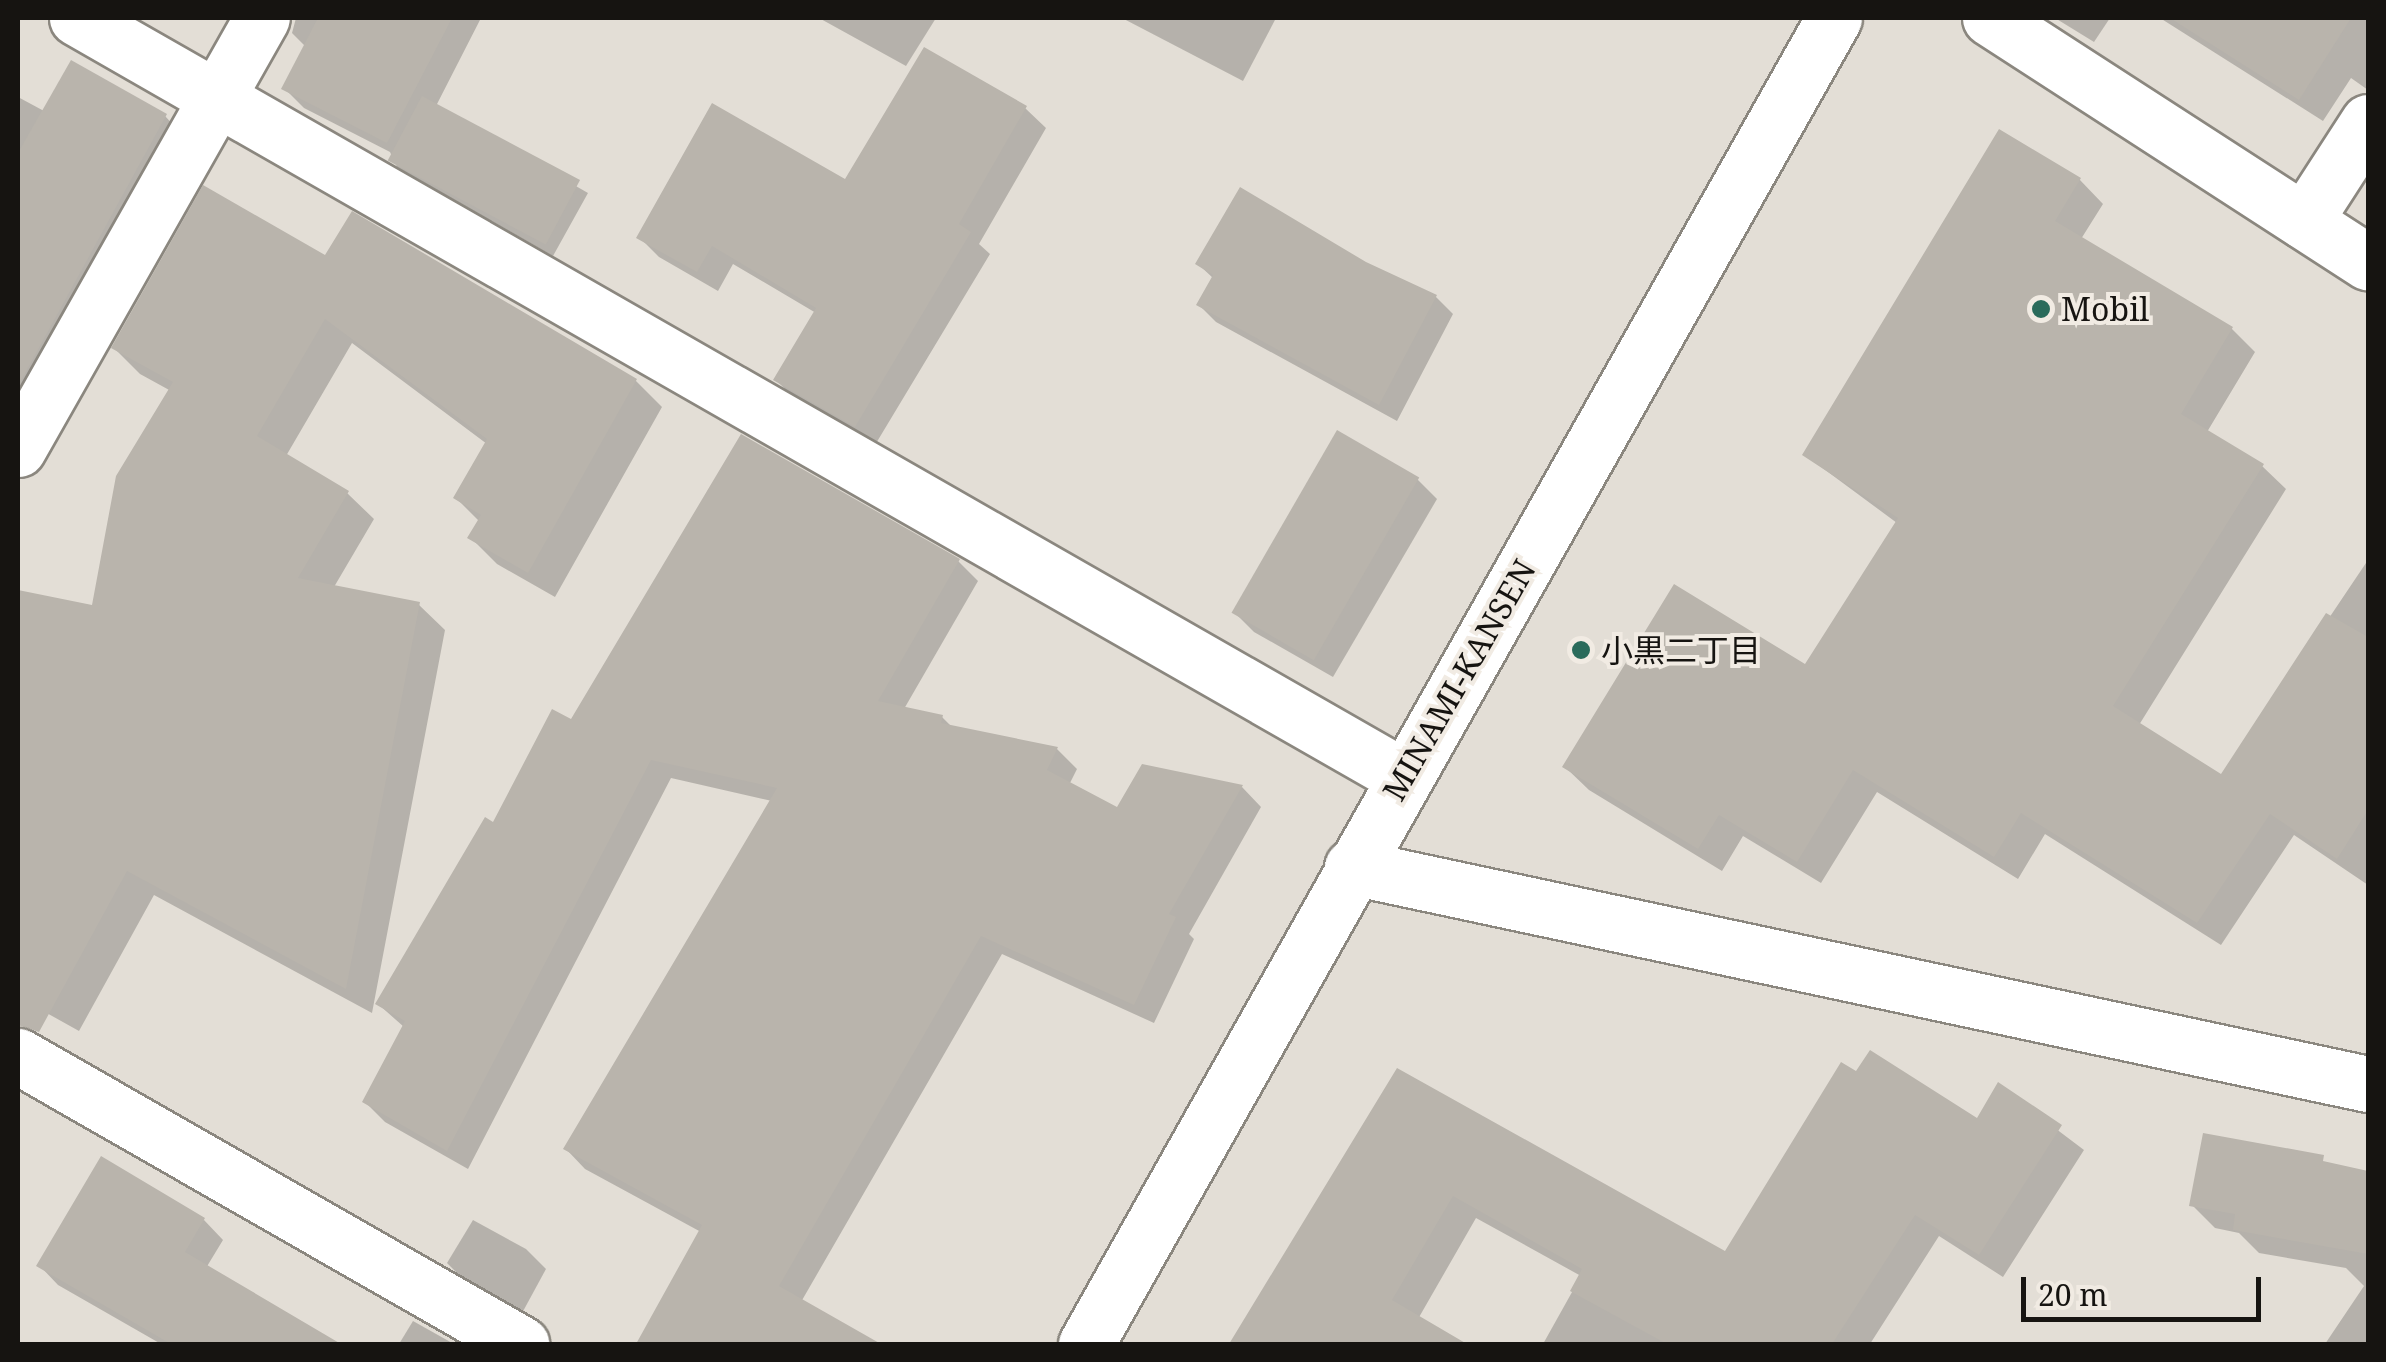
<!DOCTYPE html>
<html>
<head>
<meta charset="utf-8">
<style>
	body { margin:0 }
	#map { position:relative; width:2386px; height:1362px; overflow:hidden; background:#e3ded6; font-family:"Noto Serif","Noto Sans JP",serif }
	div>[style] { position:absolute }
	[style*='--x'] { left:calc(var(--x)*1px); top:calc(var(--y)*1px); width:calc(var(--w)*1px); rotate:calc(var(--a)*1deg) }
	.shadow>* { inset:0; background:#0003 }
	.building>* { inset:0; background:#b9b4ac; transform-origin:0 0 }
	.roads { filter:drop-shadow(2px 0 #8b877f) drop-shadow(-2px 0 #8b877f) drop-shadow(0 2px #8b877f) drop-shadow(0 -2px #8b877f) }
	.minor>* { height:55px; margin:-27.5px; padding:0 27.5px; transform-origin:27.5px; border-radius:27.5px; background:#fff }
	.secondary>* { height:55px; margin:-27.5px; padding:0 27.5px; transform-origin:27.5px; border-radius:27.5px; background:#fff }
	.dots>* { width:28px; height:28px; translate:-50% -50%; box-sizing:border-box; border:5px solid #f1ebe3; border-radius:50% }
	span { translate:-50% -50%; white-space:nowrap; text-align:center; line-height:1.15; -webkit-text-stroke:8px #f1ebe3; paint-order:stroke }
	.poi-label { font-size:32px; color:#161411 }
	.left { translate:0 -50%; text-align:left }
	.street-label { font-size:32px; color:#161411 }
	.frame { position:absolute; inset:0; border:20px solid #161411; pointer-events:none }
	.scale { position:absolute; left:2021px; top:1277px; width:240px; height:45px; box-sizing:border-box; border:5px solid #161411; border-top:0; padding-left:12px; font-size:30px; line-height:35px; white-space:nowrap; color:#161411; -webkit-text-stroke:8px #f1ebe3; paint-order:stroke }
</style>
</head>
<body>
<div id="map">
	<div class="shadow">
		<div style="clip-path:polygon(296px 18px,481px 18px,436px 106px,588px 193px,553px 256px,397px 167px,390px 152px,304px 108px,284px 88px,306px 47px,292px 33px)"></div>
		<div style="clip-path:polygon(819px 18px,936px 18px,906px 66px)"></div>
		<div style="clip-path:polygon(1122px 18px,1276px 18px,1243px 81px)"></div>
		<div style="clip-path:polygon(2055px 18px,2110px 18px,2094px 42px)"></div>
		<div style="clip-path:polygon(2160px 18px,2368px 18px,2368px 90px,2351px 78px,2323px 121px)"></div>
		<div style="clip-path:polygon(18px 97px,44px 111px,165px 116px,178px 130px,18px 419px)"></div>
		<div style="clip-path:polygon(1025px 108px,1046px 128px,979px 244px,990px 254px,875px 445px,796px 400px,776px 380px,816px 313px,733px 264px,718px 291px,659px 257px,639px 237px,846px 182px)"></div>
		<div style="clip-path:polygon(1999px 132px,2080px 180px,2103px 204px,2081px 239px,2232px 329px,2255px 352px,2207px 432px,2262px 466px,2286px 489px,2139px 725px,2222px 777px,2368px 560px,2368px 885px,2294px 835px,2221px 945px,2045px 834px,2018px 879px,1877px 792px,1821px 883px,1743px 836px,1722px 871px,1589px 790px,1565px 767px,1806px 668px,1897px 523px,1805px 455px)"></div>
		<div style="clip-path:polygon(326px 258px,636px 381px,662px 407px,555px 597px,497px 564px,471px 538px,480px 522px,456px 498px,487px 444px,352px 343px,286px 456px,347px 493px,374px 519px,334px 587px,418px 604px,445px 630px,372px 1013px,154px 895px,79px 1031px,18px 997px,18px 653px,49px 599px,94px 608px,171px 391px,140px 374px,114px 348px)"></div>
		<div style="clip-path:polygon(1198px 264px,1365px 264px,1436px 297px,1453px 314px,1397px 421px,1216px 322px,1199px 305px,1214px 279px)"></div>
		<div style="clip-path:polygon(1417px 479px,1437px 499px,1333px 677px,1254px 632px,1234px 612px)"></div>
		<div style="clip-path:polygon(958px 561px,978px 581px,904px 709px,942px 717px,952px 727px,1057px 749px,1077px 769px,1069px 785px,1118px 810px,1242px 787px,1261px 807px,1189px 934px,1194px 939px,1154px 1023px,1002px 954px,801px 1302px,876px 1344px,654px 1344px,644px 1335px,701px 1232px,585px 1169px,566px 1149px,772px 801px,671px 778px,468px 1169px,385px 1122px,365px 1102px,404px 1027px,378px 1004px,494px 825px,572px 723px)"></div>
		<div style="clip-path:polygon(1398px 1071px,1726px 1255px,1977px 1122px,1999px 1086px,2084px 1150px,2003px 1277px,1939px 1236px,1870px 1344px,1543px 1344px,1581px 1276px,1476px 1218px,1418px 1319px,1462px 1344px,1231px 1344px)"></div>
		<div style="clip-path:polygon(2205px 1136px,2368px 1172px,2368px 1344px,2325px 1344px,2364px 1286px,2346px 1268px,2259px 1253px,2239px 1233px,2215px 1228px,2192px 1205px)"></div>
		<div style="clip-path:polygon(204px 1220px,223px 1240px,206px 1268px,336px 1344px,161px 1344px,58px 1285px,39px 1265px)"></div>
		<div style="clip-path:polygon(473px 1220px,526px 1249px,546px 1269px,521px 1315px,467px 1283px,447px 1263px)"></div>
		<div style="clip-path:polygon(413px 1321px,454px 1344px,399px 1344px)"></div>
	</div>
	<div class="building">
		<div style="clip-path:polygon(318px 18px,452px 18px,387px 143px,281px 89px)"></div>
		<div style="clip-path:polygon(2170px 18px,2351px 18px,2299px 100px)"></div>
		<div style="clip-path:polygon(924px 47px,1027px 106px,959px 224px,971px 232px,855px 427px,773px 380px,816px 308px,712px 246px,697px 272px,636px 238px,712px 103px,845px 179px)"></div>
		<div style="clip-path:polygon(71px 60px,167px 114px,18px 386px,18px 153px)"></div>
		<div style="left:422px;top:96px;width:179px;height:73px;rotate:28deg"></div>
		<div style="clip-path:polygon(1999px 129px,2081px 178px,2055px 221px,2233px 327px,2181px 414px,2264px 464px,2113px 706px,2221px 774px,2326px 613px,2368px 637px,2368px 810px,2337px 859px,2270px 814px,2197px 923px,2021px 813px,1994px 857px,1853px 770px,1797px 862px,1719px 815px,1698px 849px,1562px 767px,1674px 584px,1805px 664px,1898px 518px,1802px 455px)"></div>
		<div style="clip-path:polygon(203px 185px,325px 255px,352px 211px,637px 379px,528px 573px,467px 538px,481px 515px,453px 498px,487px 439px,325px 319px,257px 436px,349px 491px,298px 578px,420px 602px,346px 989px,127px 871px,39px 1032px,18px 1025px,18px 590px,92px 605px,116px 476px,173px 382px,111px 348px)"></div>
		<div style="clip-path:polygon(1240px 187px,1366px 262px,1437px 295px,1379px 405px,1196px 305px,1213px 275px,1195px 264px)"></div>
		<div style="left:1337px;top:430px;width:95px;height:211px;rotate:30deg"></div>
		<div style="clip-path:polygon(741px 434px,960px 559px,878px 701px,943px 715px,941px 723px,1058px 747px,1047px 770px,1117px 807px,1142px 764px,1243px 785px,1169px 914px,1176px 917px,1134px 1005px,981px 936px,779px 1286px,881px 1344px,636px 1344px,702px 1225px,563px 1149px,777px 788px,651px 760px,447px 1151px,362px 1102px,405px 1021px,375px 1004px,485px 817px,493px 822px,552px 709px,571px 719px)"></div>
		<div style="clip-path:polygon(1870px 1050px,1977px 1118px,1998px 1082px,2062px 1125px,1979px 1255px,1915px 1215px,1832px 1344px,1667px 1344px,1570px 1291px,1582px 1269px,1453px 1196px,1392px 1300px,1467px 1344px,1229px 1344px,1397px 1068px,1725px 1251px,1841px 1062px,1856px 1071px)"></div>
		<div style="clip-path:polygon(2203px 1133px,2324px 1155px,2323px 1161px,2368px 1171px,2368px 1254px,2233px 1230px,2235px 1214px,2189px 1206px)"></div>
		<div style="clip-path:polygon(101px 1156px,205px 1218px,185px 1252px,341px 1344px,171px 1344px,36px 1266px)"></div>
	</div>
	<div class="roads">
		<div class="minor">
			<div style="--x:77;--y:18;--w:1529;--a:29.77"></div>
			<div style="--x:1990;--y:18;--w:450;--a:32.9"></div>
			<div style="--x:2304;--y:221;--w:118;--a:-57.1"></div>
			<div style="--x:18;--y:449;--w:495;--a:-60.5"></div>
			<div style="--x:1352;--y:867;--w:1039;--a:12.06"></div>
			<div style="--x:18;--y:1056;--w:580;--a:29.79"></div>
		</div>
		<div class="secondary">
			<div style="--x:1086;--y:1344;--w:1522;--a:-60.57"></div>
		</div>
	</div>
	<div class="dots">
		<div style="left:2041px;top:309px;background:#2a6b5b"></div>
		<div style="left:1581px;top:650px;background:#2a6b5b"></div>
	</div>
	<div class="poi-label">
		<span class="left" style="left:2061px;top:309px">Mobil</span>
		<span class="left" style="left:1601px;top:650px">小黒二丁目</span>
	</div>
	<div class="street-label">
		<span style="left:1459px;top:680px;rotate:-60deg">MINAMI-KANSEN</span>
	</div>
	<div class="frame"></div>
	<div class="scale">20 m</div>
</div>
</body>
</html>
